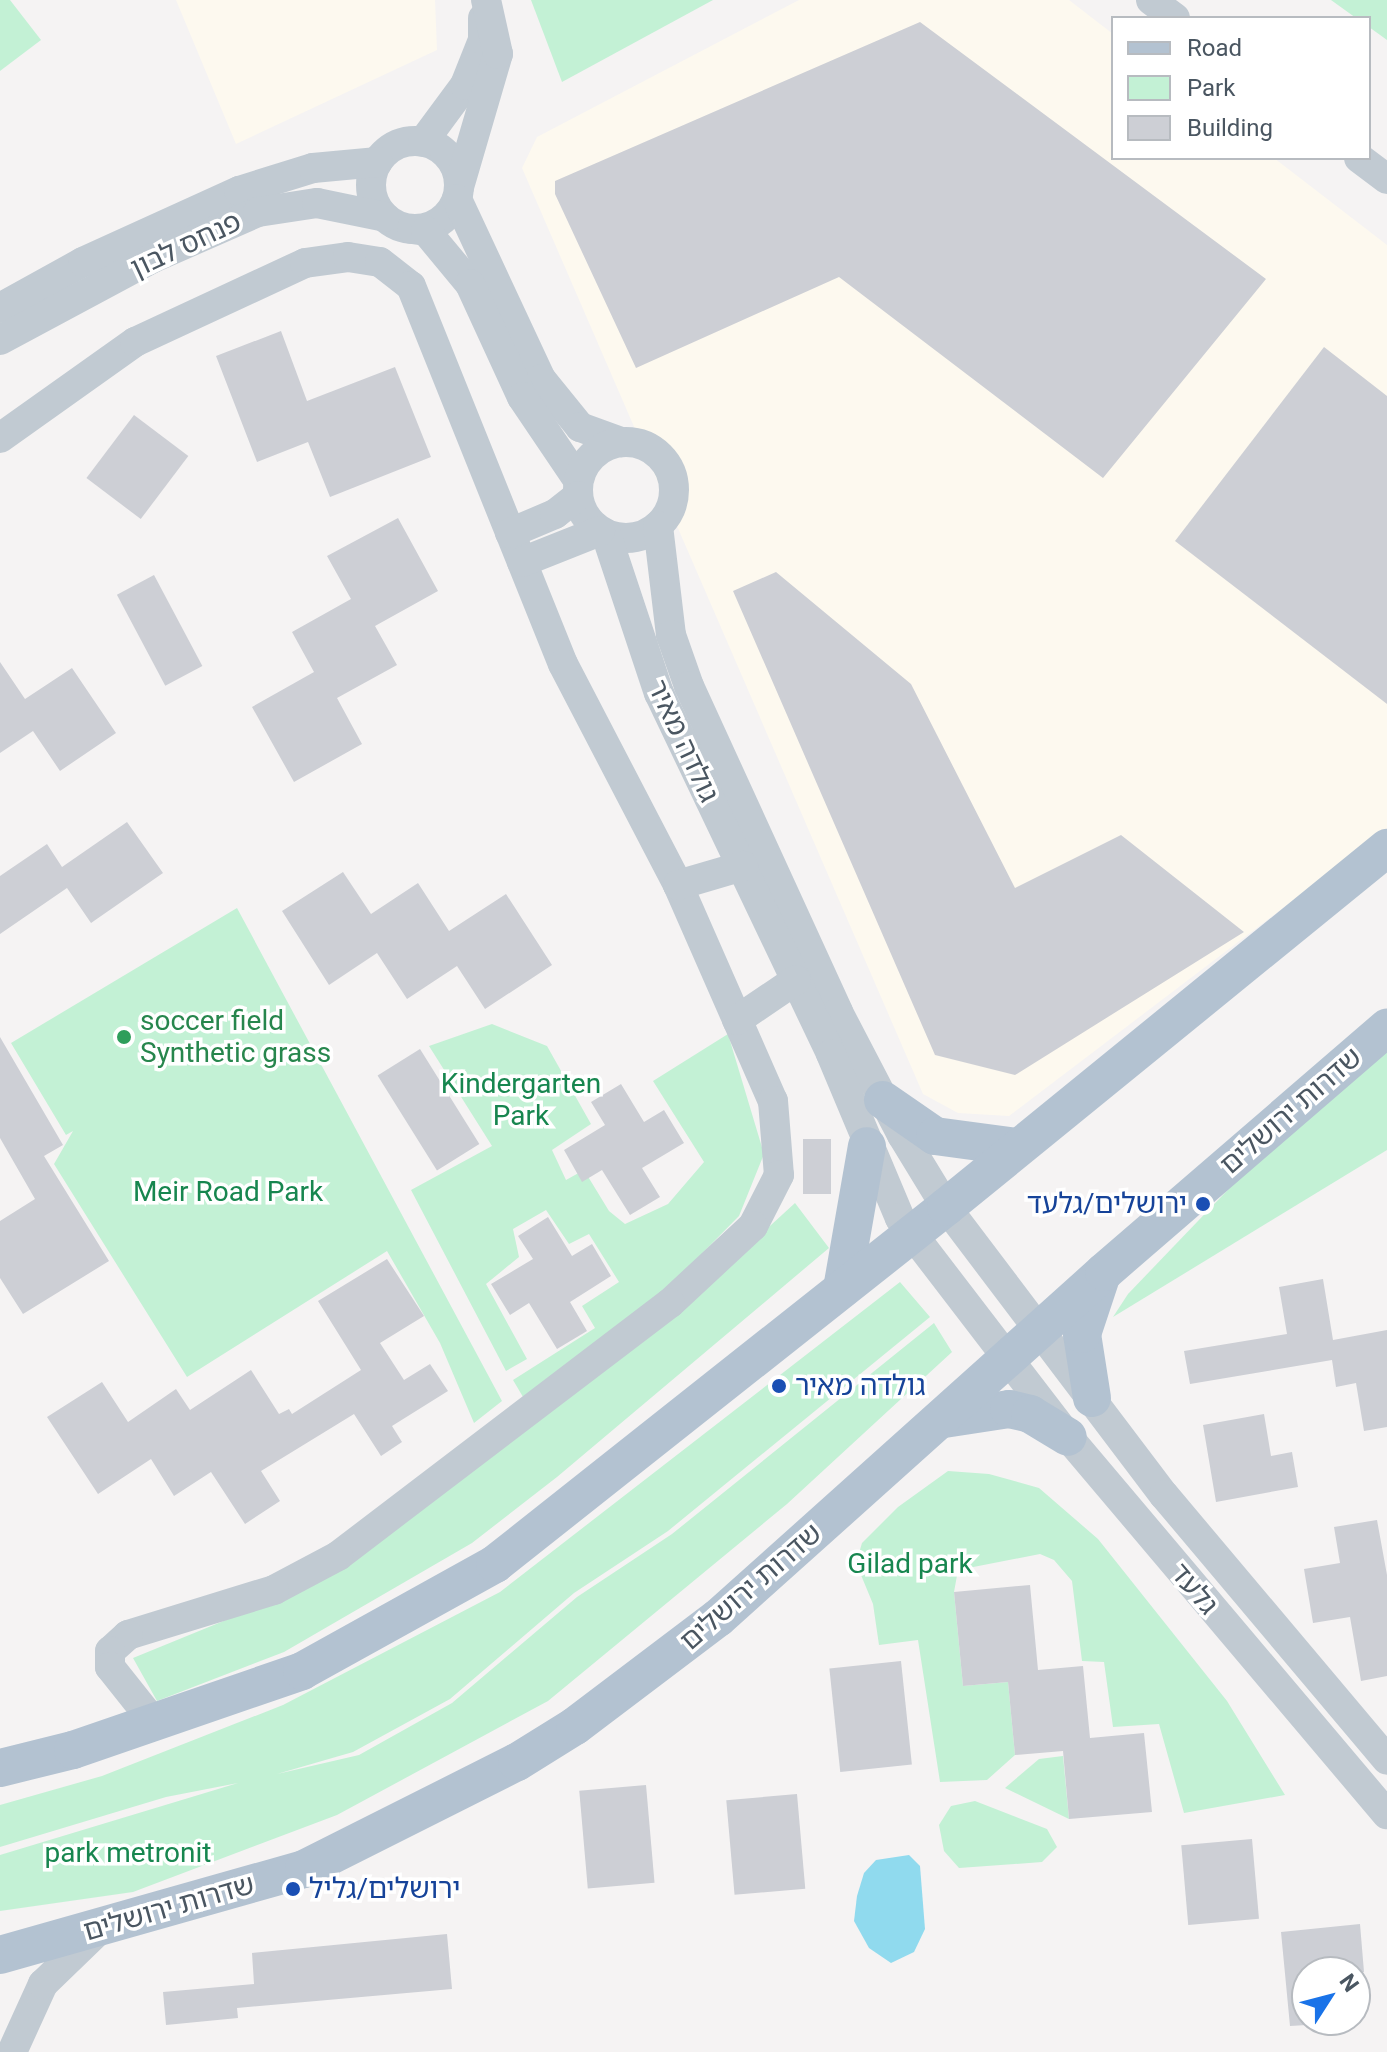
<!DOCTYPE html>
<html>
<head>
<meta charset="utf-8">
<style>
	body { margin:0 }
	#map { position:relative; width:1387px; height:2052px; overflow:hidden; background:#f5f3f3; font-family:Roboto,"Noto Sans Hebrew",sans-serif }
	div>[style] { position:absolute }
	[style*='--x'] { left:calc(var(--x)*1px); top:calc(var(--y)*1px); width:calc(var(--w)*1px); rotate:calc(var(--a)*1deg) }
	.commercial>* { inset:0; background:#fdf9ef }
	.green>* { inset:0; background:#c3f1d5 }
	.water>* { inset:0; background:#90daee }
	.building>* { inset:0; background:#cdcfd5; transform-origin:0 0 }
	.minor>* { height:30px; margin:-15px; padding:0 15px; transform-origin:15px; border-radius:15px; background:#c1cad2 }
	.minor>.ring { margin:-15px; padding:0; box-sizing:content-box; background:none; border:30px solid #c1cad2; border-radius:50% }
	.major>* { height:38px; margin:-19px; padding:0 19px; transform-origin:19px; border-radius:19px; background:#b3c2d1 }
	.dots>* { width:22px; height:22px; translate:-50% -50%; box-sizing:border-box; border:4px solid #fff; border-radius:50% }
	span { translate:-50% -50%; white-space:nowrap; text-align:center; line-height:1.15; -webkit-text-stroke:7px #fff; paint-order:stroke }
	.street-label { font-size:28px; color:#4a5661 }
	.leisure-label { font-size:28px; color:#27864d }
	.left { translate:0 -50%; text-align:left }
	.park-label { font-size:28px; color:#17864f }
	.transit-label { font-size:28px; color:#164399 }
	.right { translate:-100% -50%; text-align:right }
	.legend { position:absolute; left:1111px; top:16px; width:260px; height:144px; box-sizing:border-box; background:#fff; border:2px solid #b7bbc0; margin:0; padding:10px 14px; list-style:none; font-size:24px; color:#4a5661 }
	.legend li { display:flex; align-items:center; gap:16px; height:40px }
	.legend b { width:40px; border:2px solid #b7bbc0 }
	.north { position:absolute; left:1291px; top:1956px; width:80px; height:80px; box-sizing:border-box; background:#fff; border:2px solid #b7bbc0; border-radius:50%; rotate:54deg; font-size:22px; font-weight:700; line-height:32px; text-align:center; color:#4a5661 }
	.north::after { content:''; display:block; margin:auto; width:28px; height:36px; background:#1a73e8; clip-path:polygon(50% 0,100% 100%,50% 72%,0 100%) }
</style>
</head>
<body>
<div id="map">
	<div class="commercial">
		<div style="clip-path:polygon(176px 0,435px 0,437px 50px,236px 144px)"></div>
		<div style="clip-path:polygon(799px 0,1069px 0,1113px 34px,1113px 158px,1274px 158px,1387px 245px,1387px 829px,1009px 1116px,958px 1113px,923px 1094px,522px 168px,537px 137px)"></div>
	</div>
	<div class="green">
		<div style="clip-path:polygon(0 0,10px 0,41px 40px,0 71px)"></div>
		<div style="clip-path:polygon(531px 0,713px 0,562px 82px)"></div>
		<div style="clip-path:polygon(1331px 0,1387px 0,1387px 40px,1369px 27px,1369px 18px,1356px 18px)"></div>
		<div style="clip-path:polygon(237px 908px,502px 1401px,474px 1423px,440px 1343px,387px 1251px,187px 1377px,54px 1164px,73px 1131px,66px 1135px,11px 1043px)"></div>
		<div style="clip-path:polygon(492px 1024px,547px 1046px,591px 1124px,552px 1150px,566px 1180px,584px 1170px,609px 1211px,625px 1224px,668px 1204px,704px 1162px,653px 1081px,728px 1034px,764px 1154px,739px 1216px,662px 1294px,526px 1402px,513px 1380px,595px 1328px,582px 1306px,619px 1282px,589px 1234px,569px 1244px,546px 1210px,513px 1229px,519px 1257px,486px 1284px,527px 1359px,506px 1371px,411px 1190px,492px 1146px,429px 1046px)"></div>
		<div style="clip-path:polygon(1387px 1043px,1387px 1150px,1113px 1317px,1128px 1294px,1267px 1149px)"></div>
		<div style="clip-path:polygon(795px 1203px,829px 1248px,557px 1477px,472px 1543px,284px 1652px,157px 1701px,133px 1658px,260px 1606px,745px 1249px)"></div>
		<div style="clip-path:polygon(900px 1282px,930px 1317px,668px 1531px,574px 1593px,450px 1699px,353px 1752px,277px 1774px,359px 1755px,452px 1703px,577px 1597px,672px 1534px,934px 1323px,952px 1352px,787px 1504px,548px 1701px,337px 1815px,133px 1892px,0 1911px,0 1855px,238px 1783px,166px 1797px,0 1847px,0 1805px,102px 1776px,283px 1705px,500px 1592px)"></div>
		<div style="clip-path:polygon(948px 1471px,989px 1474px,1039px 1488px,1098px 1539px,1227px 1701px,1285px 1795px,1184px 1813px,1159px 1724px,1113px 1727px,1104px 1662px,1082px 1661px,1072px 1581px,1054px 1560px,1040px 1554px,958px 1570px,954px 1592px,963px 1686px,1008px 1682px,1015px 1755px,987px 1780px,940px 1782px,918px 1640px,879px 1645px,873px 1604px,856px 1563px,862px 1543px,898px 1507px)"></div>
		<div style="clip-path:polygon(1063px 1756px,1069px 1819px,1005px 1788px,1039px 1759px)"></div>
		<div style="clip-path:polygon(975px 1801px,1047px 1829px,1057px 1847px,1042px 1862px,959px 1868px,944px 1851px,939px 1825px,951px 1806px)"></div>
	</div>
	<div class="water">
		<div style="clip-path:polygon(909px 1855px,920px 1866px,925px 1929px,914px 1952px,891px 1963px,869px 1948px,854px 1921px,857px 1896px,864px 1873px,876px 1860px)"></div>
	</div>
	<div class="building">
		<div style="clip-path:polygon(920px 22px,1266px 279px,1103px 478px,839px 277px,636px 368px,555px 194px,555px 181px)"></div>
		<div style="clip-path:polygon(281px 331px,307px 401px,395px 367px,431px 457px,330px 497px,308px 442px,257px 462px,216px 356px)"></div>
		<div style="clip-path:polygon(1324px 347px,1387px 396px,1387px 704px,1175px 541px)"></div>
		<div style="left:134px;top:415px;width:68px;height:79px;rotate:37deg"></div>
		<div style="clip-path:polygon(398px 518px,438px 591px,375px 626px,397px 665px,337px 698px,362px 744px,294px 782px,252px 707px,314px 672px,292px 632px,351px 599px,327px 556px)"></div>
		<div style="clip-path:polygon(776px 572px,911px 684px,1015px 888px,1121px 835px,1244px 932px,1015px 1075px,935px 1055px,733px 591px)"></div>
		<div style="left:154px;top:575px;width:103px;height:42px;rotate:62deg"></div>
		<div style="clip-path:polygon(0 662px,25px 699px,72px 668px,116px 733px,60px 771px,33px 731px,0 753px)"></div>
		<div style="clip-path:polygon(127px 822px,163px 873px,91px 923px,67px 888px,0 934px,0 876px,47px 844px,62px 867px)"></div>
		<div style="clip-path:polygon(343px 872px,371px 914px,418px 883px,449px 931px,506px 894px,552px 965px,485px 1009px,457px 966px,407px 999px,377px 953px,329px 985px,282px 911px)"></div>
		<div style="clip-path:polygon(0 1037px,63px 1145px,44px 1156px,109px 1261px,23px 1314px,0 1278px,0 1221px,35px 1199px,0 1138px)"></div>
		<div style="left:420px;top:1049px;width:112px;height:50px;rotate:58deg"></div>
		<div style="clip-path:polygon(621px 1084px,644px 1122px,664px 1110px,684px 1143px,642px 1168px,660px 1197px,630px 1215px,602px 1170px,582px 1182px,564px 1150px,605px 1125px,591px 1102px)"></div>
		<div style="left:803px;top:1139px;width:28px;height:55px"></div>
		<div style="clip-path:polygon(548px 1217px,572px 1256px,592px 1244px,611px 1276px,570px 1302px,587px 1331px,557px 1349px,529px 1303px,510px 1315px,491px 1284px,533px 1259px,518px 1236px)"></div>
		<div style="clip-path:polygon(387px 1259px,424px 1316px,380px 1343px,404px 1380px,430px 1364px,448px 1391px,392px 1426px,402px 1442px,381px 1456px,354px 1414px,261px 1471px,280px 1501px,245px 1524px,211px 1472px,174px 1496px,151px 1459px,98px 1494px,47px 1417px,102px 1382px,128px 1422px,176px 1389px,190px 1410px,251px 1370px,279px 1414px,289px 1409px,292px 1414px,361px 1370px,318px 1301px)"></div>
		<div style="clip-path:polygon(1323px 1279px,1333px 1340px,1387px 1330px,1387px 1427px,1364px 1431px,1356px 1383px,1336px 1387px,1332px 1360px,1190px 1384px,1184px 1351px,1287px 1334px,1279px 1287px)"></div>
		<div style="clip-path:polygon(1264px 1414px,1271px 1456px,1292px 1452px,1298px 1487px,1216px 1502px,1203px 1425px)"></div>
		<div style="clip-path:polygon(1377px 1520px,1387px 1575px,1387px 1676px,1361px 1681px,1350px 1617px,1313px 1623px,1304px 1569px,1340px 1563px,1334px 1527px)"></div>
		<div style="clip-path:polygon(1030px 1585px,1038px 1670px,1083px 1666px,1090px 1738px,1144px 1733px,1152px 1812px,1069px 1819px,1063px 1751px,1015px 1755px,1008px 1682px,963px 1686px,954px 1592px)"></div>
		<div style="left:901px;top:1661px;width:104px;height:72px;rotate:84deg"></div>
		<div style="left:646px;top:1785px;width:98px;height:67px;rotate:85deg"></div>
		<div style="left:797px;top:1794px;width:95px;height:71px;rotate:85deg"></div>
		<div style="left:1252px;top:1839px;width:80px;height:71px;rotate:85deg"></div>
		<div style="clip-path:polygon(1360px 1924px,1364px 1972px,1307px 1972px,1307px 2025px,1290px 2026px,1281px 1932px)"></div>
		<div style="clip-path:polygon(447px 1934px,452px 1989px,237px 2008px,238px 2018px,166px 2025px,163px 1992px,254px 1984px,252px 1953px)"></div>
	</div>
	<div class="minor">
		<div style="--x:1151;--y:0;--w:30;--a:37"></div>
		<div class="ring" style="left:371px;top:141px;width:58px;height:58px"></div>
		<div style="--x:423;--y:142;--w:71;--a:-53.6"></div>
		<div style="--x:465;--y:85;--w:48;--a:-68.2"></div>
		<div style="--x:483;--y:40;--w:22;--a:-90"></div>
		<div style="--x:1359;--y:158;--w:35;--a:37"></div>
		<div style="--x:459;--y:187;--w:139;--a:-73.7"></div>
		<div style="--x:498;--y:54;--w:55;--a:-102.5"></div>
		<div style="--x:457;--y:199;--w:199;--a:65"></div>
		<div style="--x:541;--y:379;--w:62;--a:50.9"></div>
		<div style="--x:580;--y:427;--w:44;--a:20.1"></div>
		<div style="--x:412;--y:229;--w:14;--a:8"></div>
		<div style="--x:426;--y:231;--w:69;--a:50.3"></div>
		<div style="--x:470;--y:284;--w:124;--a:65.3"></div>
		<div style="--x:522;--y:397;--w:100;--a:56"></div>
		<div style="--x:0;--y:308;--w:95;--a:-29"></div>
		<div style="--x:83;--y:262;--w:171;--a:-24.5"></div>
		<div style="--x:239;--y:191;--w:77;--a:-17.3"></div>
		<div style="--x:313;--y:168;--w:65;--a:-5.3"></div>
		<div style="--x:0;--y:340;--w:174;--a:-28.2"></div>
		<div style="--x:153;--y:258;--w:115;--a:-23.7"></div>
		<div style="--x:258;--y:212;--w:60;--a:-8.7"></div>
		<div style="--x:317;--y:203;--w:69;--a:11.6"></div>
		<div style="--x:0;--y:438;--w:166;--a:-35.4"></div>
		<div style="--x:135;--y:342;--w:187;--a:-24.9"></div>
		<div style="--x:305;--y:263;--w:43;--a:-7.9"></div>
		<div style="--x:348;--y:257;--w:32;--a:9"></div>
		<div style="--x:380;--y:262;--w:39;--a:38"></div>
		<div style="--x:411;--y:286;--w:407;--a:68.1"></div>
		<div style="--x:563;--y:664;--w:249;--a:62.5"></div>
		<div style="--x:678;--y:885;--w:236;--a:66.3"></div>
		<div style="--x:773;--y:1101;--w:74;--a:85.4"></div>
		<div style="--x:779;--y:1175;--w:57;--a:117"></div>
		<div style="--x:753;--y:1226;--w:113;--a:137.1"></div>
		<div style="--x:670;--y:1303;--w:417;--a:142.7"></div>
		<div style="--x:338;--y:1556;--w:72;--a:152"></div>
		<div style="--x:274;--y:1590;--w:153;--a:162.9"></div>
		<div style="--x:128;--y:1635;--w:24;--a:138"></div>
		<div style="--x:110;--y:1651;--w:16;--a:90"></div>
		<div style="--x:110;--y:1667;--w:69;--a:51.5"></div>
		<div class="ring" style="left:578px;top:442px;width:66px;height:66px"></div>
		<div style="--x:658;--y:526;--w:110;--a:83.2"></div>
		<div style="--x:671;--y:635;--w:54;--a:70.6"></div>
		<div style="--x:689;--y:686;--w:358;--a:65.4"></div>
		<div style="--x:838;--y:1012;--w:139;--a:62.5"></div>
		<div style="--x:902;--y:1135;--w:84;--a:58.6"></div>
		<div style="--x:946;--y:1207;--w:361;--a:52.9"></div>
		<div style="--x:1164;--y:1495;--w:346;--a:49.9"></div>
		<div style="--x:510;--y:533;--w:49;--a:-22.9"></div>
		<div style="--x:555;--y:514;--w:29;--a:-38"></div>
		<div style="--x:606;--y:534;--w:168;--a:71.6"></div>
		<div style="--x:659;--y:693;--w:400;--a:64.5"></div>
		<div style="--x:831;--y:1054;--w:178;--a:67.2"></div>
		<div style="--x:900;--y:1218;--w:276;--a:52.5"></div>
		<div style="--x:1068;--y:1437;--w:494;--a:49.8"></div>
		<div style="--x:522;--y:562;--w:84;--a:-21.7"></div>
		<div style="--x:678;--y:885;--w:68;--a:-16.3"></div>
		<div style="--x:737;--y:1020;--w:71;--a:-34.1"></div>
		<div style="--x:12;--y:2052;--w:75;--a:-65.5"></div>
		<div style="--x:43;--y:1984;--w:82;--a:-44"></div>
	</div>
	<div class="major">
		<div style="--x:883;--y:1100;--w:63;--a:34.7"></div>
		<div style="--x:935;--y:1136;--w:82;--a:7.7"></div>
		<div style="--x:842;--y:1289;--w:145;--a:-80.1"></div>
		<div style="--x:1092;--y:1398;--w:65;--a:-98.9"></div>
		<div style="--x:1082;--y:1334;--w:60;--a:-71.6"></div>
		<div style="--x:944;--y:1419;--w:66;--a:-8.7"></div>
		<div style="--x:1009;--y:1409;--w:22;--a:13"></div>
		<div style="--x:1030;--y:1414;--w:44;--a:31.2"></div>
		<div style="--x:0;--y:1768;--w:75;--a:-13.9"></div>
		<div style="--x:73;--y:1750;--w:242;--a:-19"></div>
		<div style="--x:302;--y:1671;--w:221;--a:-29"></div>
		<div style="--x:495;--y:1564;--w:575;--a:-38.36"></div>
		<div style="--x:946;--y:1207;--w:569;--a:-39.15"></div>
		<div style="--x:0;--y:1955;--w:316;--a:-15.8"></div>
		<div style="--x:304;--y:1869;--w:238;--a:-26.7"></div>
		<div style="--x:517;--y:1762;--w:68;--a:-31.8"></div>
		<div style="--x:575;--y:1726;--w:179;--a:-37.1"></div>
		<div style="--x:718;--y:1618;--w:518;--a:-41.87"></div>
		<div style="--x:1104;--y:1272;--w:374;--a:-40.8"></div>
	</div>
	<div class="dots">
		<div style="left:124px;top:1037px;background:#2e9e5b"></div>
		<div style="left:1203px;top:1204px;background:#1a4fb4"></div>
		<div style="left:779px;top:1386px;background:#1a4fb4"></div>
		<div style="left:293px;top:1889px;background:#1a4fb4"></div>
	</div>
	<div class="street-label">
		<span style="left:186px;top:245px;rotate:-25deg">פנחס לבון</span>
		<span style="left:683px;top:741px;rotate:65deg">גולדה מאיר</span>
		<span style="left:1291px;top:1111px;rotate:-41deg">שדרות ירושלים</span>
		<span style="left:751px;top:1587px;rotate:-41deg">שדרות ירושלים</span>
		<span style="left:1194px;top:1589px;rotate:50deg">גלעד</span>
		<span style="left:169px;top:1908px;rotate:-16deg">שדרות ירושלים</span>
	</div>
	<div class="leisure-label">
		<span class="left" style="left:140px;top:1037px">soccer field<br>Synthetic grass</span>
	</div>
	<div class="park-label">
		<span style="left:521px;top:1100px">Kindergarten<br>Park</span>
		<span style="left:228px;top:1192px">Meir Road Park</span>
		<span style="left:910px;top:1564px">Gilad park</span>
		<span style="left:128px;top:1853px">park metronit</span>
	</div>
	<div class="transit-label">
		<span class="right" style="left:1187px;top:1204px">ירושלים/גלעד</span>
		<span class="left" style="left:795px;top:1386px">גולדה מאיר</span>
		<span class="left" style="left:309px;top:1889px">ירושלים/גליל</span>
	</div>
	<ul class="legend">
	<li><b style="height:10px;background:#b3c2d1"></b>Road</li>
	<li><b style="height:22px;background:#c3f1d5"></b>Park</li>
	<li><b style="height:22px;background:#cdcfd5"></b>Building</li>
	</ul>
	<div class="north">N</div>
</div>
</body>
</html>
